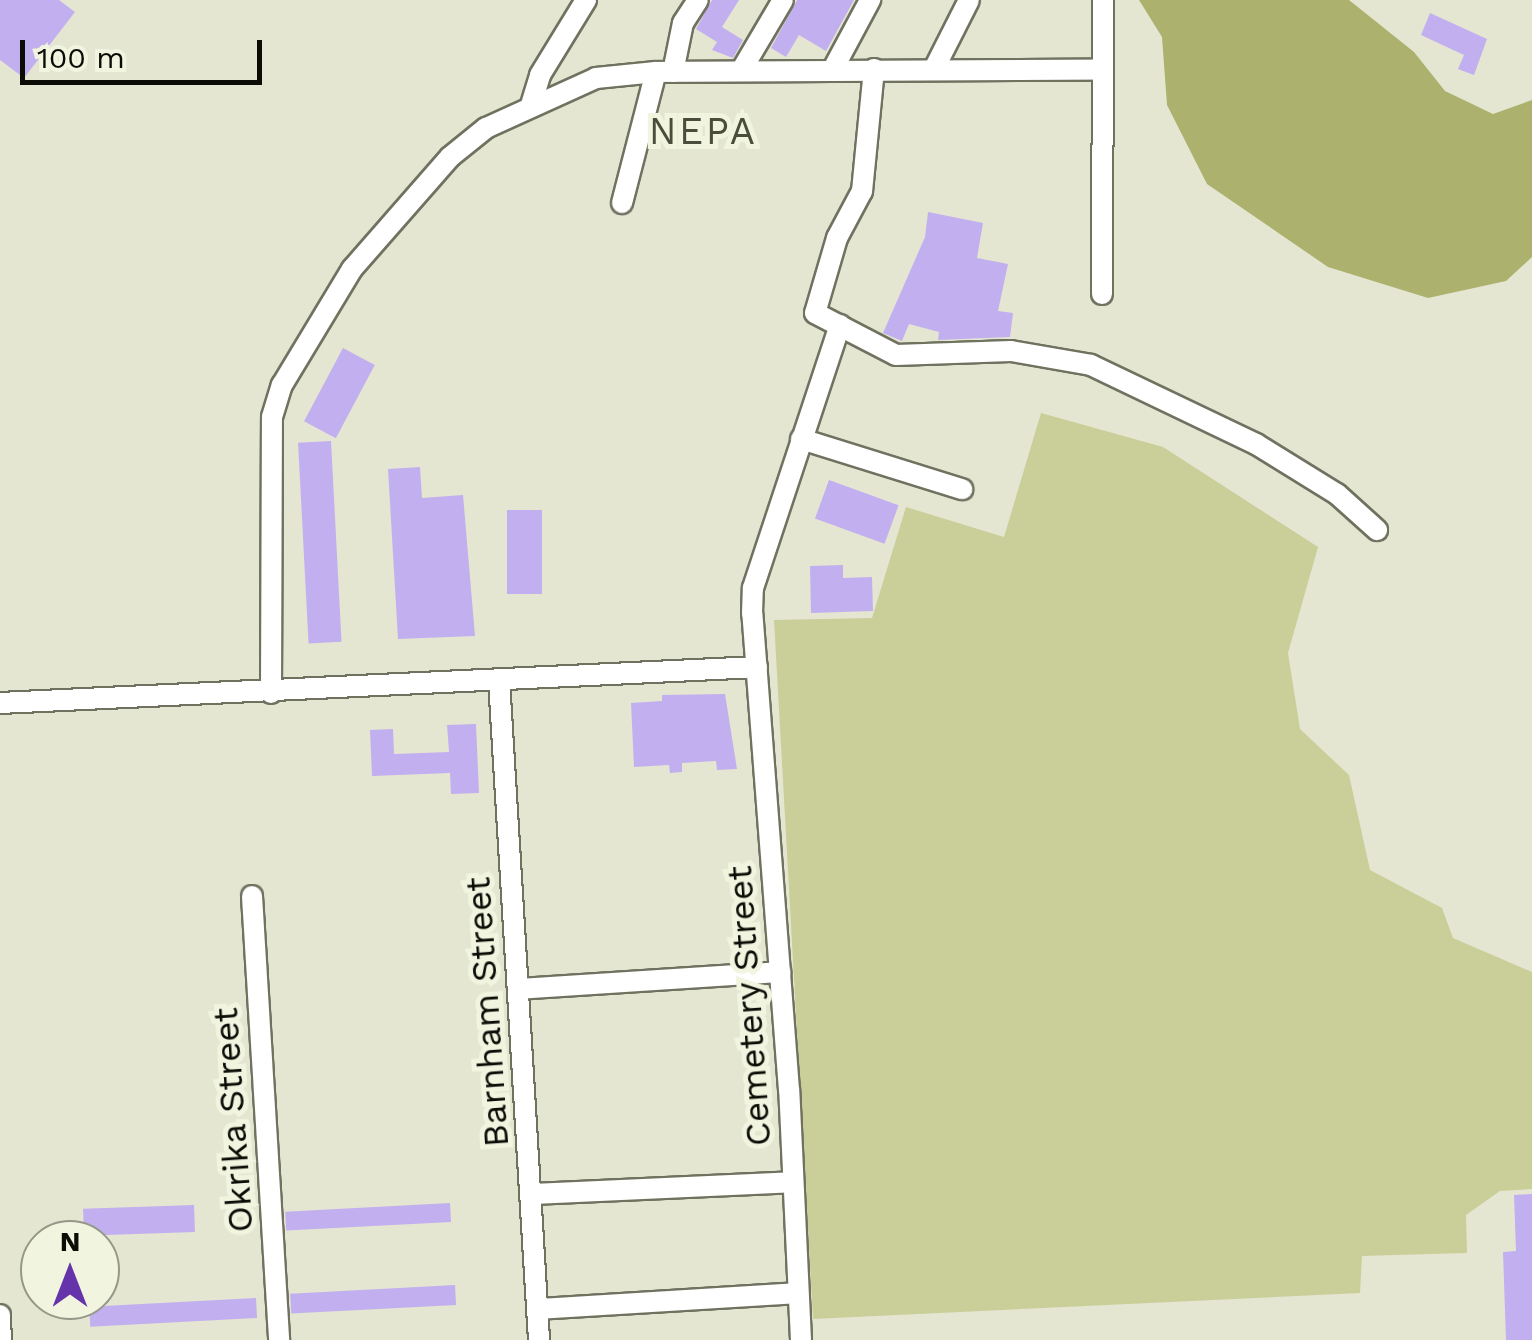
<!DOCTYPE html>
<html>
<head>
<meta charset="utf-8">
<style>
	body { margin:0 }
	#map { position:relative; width:1532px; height:1340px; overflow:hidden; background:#e4e6d2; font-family:"Work Sans",sans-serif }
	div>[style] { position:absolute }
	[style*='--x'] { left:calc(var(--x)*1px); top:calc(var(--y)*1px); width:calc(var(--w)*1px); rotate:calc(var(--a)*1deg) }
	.green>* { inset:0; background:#cacf99 }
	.water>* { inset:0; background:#acb26d }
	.building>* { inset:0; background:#c2afef; transform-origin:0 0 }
	.roads { filter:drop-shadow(2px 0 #707260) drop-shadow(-2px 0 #707260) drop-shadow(0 2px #707260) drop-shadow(0 -2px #707260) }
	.minor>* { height:20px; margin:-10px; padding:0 10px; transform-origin:10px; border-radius:10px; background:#fff }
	span { translate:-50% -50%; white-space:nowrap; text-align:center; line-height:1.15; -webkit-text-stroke:10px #f1f4df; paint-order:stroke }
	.street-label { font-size:35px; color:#0b0c06 }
	.neighbourhood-label { font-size:38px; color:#4b4d3c; letter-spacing:2.5px }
	.north { position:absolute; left:20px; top:1220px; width:100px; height:100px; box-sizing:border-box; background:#f1f4df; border:2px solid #959788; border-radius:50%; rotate:0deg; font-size:28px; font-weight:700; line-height:40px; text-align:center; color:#0b0c06 }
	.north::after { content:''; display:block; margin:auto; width:35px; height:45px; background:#6533aa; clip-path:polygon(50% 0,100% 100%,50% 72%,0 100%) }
	.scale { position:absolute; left:20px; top:40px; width:242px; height:45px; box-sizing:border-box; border:5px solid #0b0c06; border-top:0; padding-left:12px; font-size:30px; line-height:35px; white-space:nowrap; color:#0b0c06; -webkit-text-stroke:8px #f1f4df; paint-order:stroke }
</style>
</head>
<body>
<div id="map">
	<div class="green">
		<div style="clip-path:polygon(1041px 413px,1163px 447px,1318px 547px,1288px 653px,1300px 729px,1349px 775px,1370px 870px,1442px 908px,1453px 938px,1532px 972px,1532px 1189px,1500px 1191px,1466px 1215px,1467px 1253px,1362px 1256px,1360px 1293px,813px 1319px,774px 620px,872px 618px,906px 507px,1004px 537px)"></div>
	</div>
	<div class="water">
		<div style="clip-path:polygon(1139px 0,1349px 0,1414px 52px,1445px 91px,1493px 114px,1532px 100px,1532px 257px,1506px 281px,1428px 298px,1328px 267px,1207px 184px,1167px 105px,1162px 37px)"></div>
	</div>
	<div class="building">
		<div style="clip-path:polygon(0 0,59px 0,75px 12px,24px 78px,0 60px)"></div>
		<div style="clip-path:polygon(712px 0,739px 0,722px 27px,743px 40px,733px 58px,712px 50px,717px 42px,696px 29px)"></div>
		<div style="clip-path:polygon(797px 0,854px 0,826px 51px,799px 35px,786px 57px,771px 48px)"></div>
		<div style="clip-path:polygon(1430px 13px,1487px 39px,1474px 75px,1458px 69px,1464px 55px,1421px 35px)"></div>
		<div style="clip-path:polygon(928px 212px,983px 223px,977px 258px,1008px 264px,998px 311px,1013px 313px,1010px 337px,938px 340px,939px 332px,909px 324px,902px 341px,883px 333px,925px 237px)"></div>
		<div style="left:343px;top:348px;width:36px;height:83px;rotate:28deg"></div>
		<div style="left:331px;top:441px;width:201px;height:33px;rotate:87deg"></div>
		<div style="clip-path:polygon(420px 467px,422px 498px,463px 495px,475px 636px,398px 639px,388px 469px)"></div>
		<div style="left:829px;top:480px;width:74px;height:41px;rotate:20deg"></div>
		<div style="left:507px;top:510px;width:35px;height:84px"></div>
		<div style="clip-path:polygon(843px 565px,843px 578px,872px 577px,873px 611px,811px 613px,810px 566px)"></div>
		<div style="clip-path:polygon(725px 694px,737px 769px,717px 770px,716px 761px,682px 763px,682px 772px,670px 773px,669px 765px,634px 767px,631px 703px,662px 701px,662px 695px)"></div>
		<div style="clip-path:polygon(476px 724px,479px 793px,451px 794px,450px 773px,372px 776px,370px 730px,393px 729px,394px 754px,449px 752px,447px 725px)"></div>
		<div style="clip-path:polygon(1532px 1194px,1532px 1340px,1506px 1340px,1503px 1252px,1516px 1251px,1514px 1195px)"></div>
		<div style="left:450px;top:1203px;width:19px;height:165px;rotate:87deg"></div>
		<div style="left:194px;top:1205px;width:27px;height:111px;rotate:88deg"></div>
		<div style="left:455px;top:1285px;width:20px;height:165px;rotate:87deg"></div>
		<div style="left:256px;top:1298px;width:20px;height:167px;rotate:87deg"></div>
	</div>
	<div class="roads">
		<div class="minor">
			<div style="--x:874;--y:69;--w:123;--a:95.6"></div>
			<div style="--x:862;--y:191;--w:53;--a:118"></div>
			<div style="--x:837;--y:238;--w:78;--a:106.3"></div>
			<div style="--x:815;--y:313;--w:91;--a:27.4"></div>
			<div style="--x:896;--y:355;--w:115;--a:-2"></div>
			<div style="--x:1011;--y:351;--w:81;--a:9.9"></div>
			<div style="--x:1091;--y:365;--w:183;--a:25.6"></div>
			<div style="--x:1256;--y:444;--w:95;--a:31.7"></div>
			<div style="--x:1337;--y:494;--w:54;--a:42"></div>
			<div style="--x:934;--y:69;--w:77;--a:-63.1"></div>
			<div style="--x:741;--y:71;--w:82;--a:-59.4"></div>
			<div style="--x:832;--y:71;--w:81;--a:-61.8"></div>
			<div style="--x:673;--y:72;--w:50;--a:-78.5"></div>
			<div style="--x:683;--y:23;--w:27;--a:-57"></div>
			<div style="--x:531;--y:105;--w:31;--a:-73"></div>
			<div style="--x:540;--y:75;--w:88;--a:-58.5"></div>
			<div style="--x:622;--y:203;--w:135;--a:-75.5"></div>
			<div style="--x:1102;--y:294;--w:294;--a:-89.8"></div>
			<div style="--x:801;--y:439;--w:169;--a:17.3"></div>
			<div style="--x:499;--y:680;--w:661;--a:86.53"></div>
			<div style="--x:271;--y:693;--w:276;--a:-89.8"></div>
			<div style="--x:272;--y:417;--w:34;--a:-73"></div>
			<div style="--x:282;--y:385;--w:135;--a:-58.9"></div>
			<div style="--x:352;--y:269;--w:149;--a:-48.8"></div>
			<div style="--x:450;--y:157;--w:46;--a:-38.9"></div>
			<div style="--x:486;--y:128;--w:121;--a:-24.4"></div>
			<div style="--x:596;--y:78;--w:60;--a:-5.7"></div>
			<div style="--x:656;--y:72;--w:445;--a:-0.3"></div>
			<div style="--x:0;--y:703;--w:758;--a:-2.72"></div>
			<div style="--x:252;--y:896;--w:445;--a:86.5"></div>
			<div style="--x:518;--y:989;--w:263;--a:-3.7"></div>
			<div style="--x:532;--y:1194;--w:261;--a:-2.6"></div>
			<div style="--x:538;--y:1309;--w:260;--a:-3.5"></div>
			<div style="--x:0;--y:1315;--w:25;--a:88"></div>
			<div style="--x:801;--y:1340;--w:250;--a:-92.7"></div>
			<div style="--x:789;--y:1090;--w:478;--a:-94.4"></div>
			<div style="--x:752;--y:613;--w:25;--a:-88"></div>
			<div style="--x:753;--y:588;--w:277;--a:-71.7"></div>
		</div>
	</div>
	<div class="street-label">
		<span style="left:749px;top:1006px;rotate:-94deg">Cemetery Street</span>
		<span style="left:487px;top:1012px;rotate:-94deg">Barnham Street</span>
		<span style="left:233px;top:1120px;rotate:-94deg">Okrika Street</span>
	</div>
	<div class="neighbourhood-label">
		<span style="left:703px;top:132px">NEPA</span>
	</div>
	<div class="north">N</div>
	<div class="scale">100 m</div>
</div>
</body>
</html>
